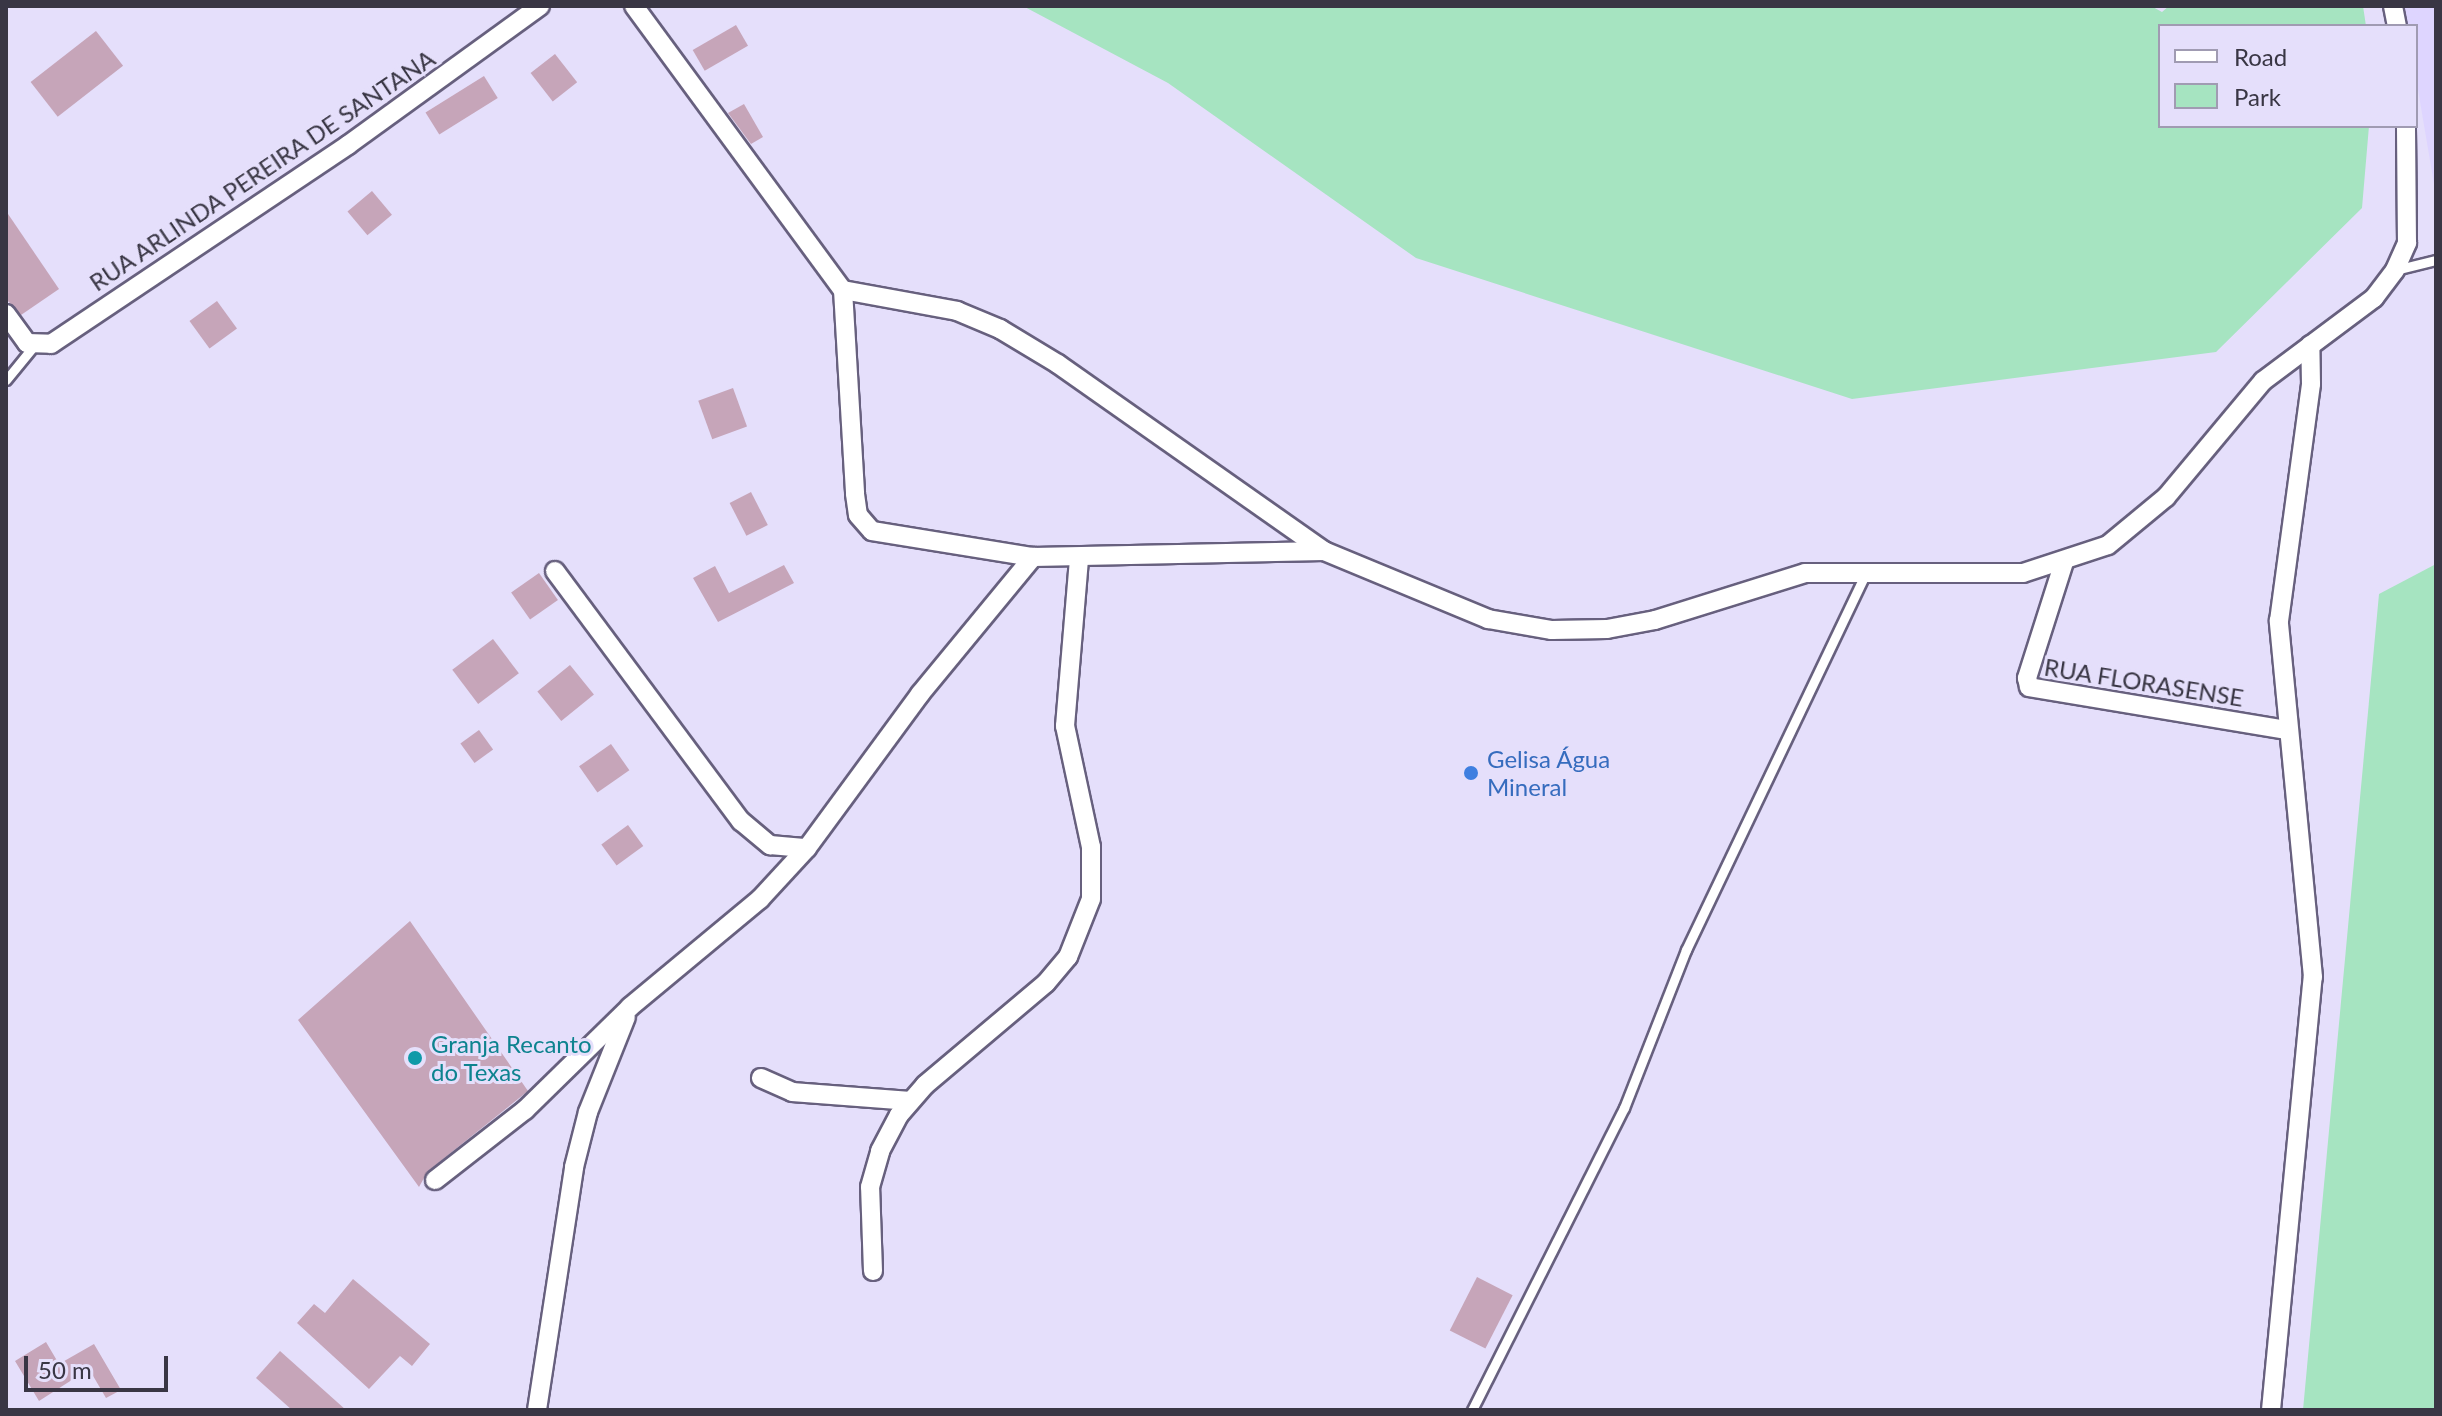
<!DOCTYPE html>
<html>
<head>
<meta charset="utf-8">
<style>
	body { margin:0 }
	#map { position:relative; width:2442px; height:1416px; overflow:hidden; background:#e5dffb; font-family:Lato,sans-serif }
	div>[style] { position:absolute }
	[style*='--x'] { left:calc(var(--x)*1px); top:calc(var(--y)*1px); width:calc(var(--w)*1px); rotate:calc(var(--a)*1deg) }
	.built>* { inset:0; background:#ded5ff }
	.green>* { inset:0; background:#a6e4c1 }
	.building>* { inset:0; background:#c6a5b9; transform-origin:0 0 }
	.roads { filter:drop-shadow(2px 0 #67607e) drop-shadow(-2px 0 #67607e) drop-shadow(0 2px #67607e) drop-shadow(0 -2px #67607e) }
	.service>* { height:9px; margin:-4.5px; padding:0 4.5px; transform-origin:4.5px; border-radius:4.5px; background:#fff }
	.minor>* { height:18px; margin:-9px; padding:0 9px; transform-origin:9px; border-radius:9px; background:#fff }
	.dots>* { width:22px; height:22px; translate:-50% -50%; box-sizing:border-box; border:4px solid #e5dffb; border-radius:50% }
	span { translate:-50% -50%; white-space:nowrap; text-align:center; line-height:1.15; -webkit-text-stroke:6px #e5dffb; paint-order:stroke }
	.street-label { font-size:24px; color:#393644 }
	.shop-label { font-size:24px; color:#366cbe }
	.left { translate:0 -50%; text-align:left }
	.culture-label { font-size:24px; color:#0d838f }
	.frame { position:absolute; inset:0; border:8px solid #393644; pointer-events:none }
	.legend { position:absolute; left:2158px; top:24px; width:260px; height:104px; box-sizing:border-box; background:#e5dffb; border:2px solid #a09bb2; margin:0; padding:10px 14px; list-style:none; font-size:24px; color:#393644 }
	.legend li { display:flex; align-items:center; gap:16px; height:40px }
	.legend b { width:40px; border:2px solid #a09bb2 }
	.scale { position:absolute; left:24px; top:1356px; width:144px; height:36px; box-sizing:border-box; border:4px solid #393644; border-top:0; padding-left:10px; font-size:24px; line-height:28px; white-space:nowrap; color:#393644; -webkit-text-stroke:6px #e5dffb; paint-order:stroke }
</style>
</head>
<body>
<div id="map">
	<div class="built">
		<div style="clip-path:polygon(2404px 6px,2436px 6px,2436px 196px,2416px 78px,2416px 26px,2407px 26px)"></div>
	</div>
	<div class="green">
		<div style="clip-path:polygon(1023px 6px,2151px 6px,2162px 12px,2169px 6px,2363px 6px,2366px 26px,2160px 26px,2160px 126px,2369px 126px,2362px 208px,2216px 352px,1852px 399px,1416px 258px,1168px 83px)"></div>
		<div style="clip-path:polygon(2436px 564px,2436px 1410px,2303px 1410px,2379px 594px)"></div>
	</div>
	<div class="building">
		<div style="left:736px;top:25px;width:24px;height:50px;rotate:60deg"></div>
		<div style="left:96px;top:31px;width:44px;height:83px;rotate:52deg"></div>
		<div style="left:555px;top:54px;width:36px;height:31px;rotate:52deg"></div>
		<div style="left:484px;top:76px;width:26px;height:69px;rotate:58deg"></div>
		<div style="clip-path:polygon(744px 104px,763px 137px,751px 144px,728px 113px)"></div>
		<div style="left:372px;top:191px;width:31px;height:32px;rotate:50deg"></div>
		<div style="clip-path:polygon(6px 211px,59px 289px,21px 315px,6px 299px)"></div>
		<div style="left:217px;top:301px;width:34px;height:34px;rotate:54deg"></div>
		<div style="left:733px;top:388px;width:41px;height:37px;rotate:70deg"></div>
		<div style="left:751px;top:492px;width:37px;height:24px;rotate:63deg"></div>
		<div style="clip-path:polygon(784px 565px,794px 583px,718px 622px,693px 578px,715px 566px,729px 593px)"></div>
		<div style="left:539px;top:573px;width:33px;height:34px;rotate:55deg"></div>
		<div style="left:493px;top:639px;width:43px;height:51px;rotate:53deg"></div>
		<div style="left:570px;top:665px;width:38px;height:42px;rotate:51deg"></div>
		<div style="left:479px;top:730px;width:24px;height:23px;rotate:54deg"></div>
		<div style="left:611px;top:744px;width:32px;height:39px;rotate:55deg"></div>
		<div style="left:628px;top:825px;width:26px;height:33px;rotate:54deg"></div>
		<div style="clip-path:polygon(410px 921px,528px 1091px,428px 1171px,419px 1187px,298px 1020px)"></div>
		<div style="left:1477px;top:1277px;width:40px;height:60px;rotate:27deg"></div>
		<div style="clip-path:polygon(353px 1279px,430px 1344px,412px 1366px,400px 1356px,369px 1389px,297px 1323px,314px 1304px,325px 1313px)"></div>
		<div style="clip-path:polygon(46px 1342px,59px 1364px,94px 1344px,121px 1390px,106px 1398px,89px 1369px,39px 1401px,15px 1361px)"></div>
		<div style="clip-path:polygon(280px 1351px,346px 1410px,292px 1410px,256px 1378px)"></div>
	</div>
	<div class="roads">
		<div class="service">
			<div style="--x:2395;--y:270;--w:42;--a:-13.7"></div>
			<div style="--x:6;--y:380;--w:43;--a:-50.7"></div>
			<div style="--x:1472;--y:1410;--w:338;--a:-63.3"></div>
			<div style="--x:1624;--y:1108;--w:170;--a:-68.6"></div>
			<div style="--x:1686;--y:950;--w:418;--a:-64.5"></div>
		</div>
		<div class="minor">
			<div style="--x:634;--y:6;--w:353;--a:53.7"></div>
			<div style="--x:843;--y:290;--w:204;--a:86.6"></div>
			<div style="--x:855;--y:494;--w:21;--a:82"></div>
			<div style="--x:858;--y:515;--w:21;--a:49"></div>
			<div style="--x:872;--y:531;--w:163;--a:9.2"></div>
			<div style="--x:1033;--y:557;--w:291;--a:-1.2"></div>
			<div style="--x:1324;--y:551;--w:178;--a:22.5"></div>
			<div style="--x:1488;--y:619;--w:65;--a:9.8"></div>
			<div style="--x:1552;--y:630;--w:55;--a:-1"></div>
			<div style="--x:1607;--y:629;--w:49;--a:-10.6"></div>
			<div style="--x:1655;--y:620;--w:157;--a:-17.4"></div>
			<div style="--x:1805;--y:573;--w:218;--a:0"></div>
			<div style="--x:2023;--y:573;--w:89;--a:-18.2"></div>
			<div style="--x:2108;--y:545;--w:75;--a:-39.6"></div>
			<div style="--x:2166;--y:497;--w:151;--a:-50.1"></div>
			<div style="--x:2263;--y:381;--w:139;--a:-36.8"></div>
			<div style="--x:2374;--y:298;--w:35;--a:-53"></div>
			<div style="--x:2395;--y:270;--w:30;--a:-66"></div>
			<div style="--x:2407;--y:243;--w:117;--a:-90.5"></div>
			<div style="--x:2393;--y:6;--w:20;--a:79"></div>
			<div style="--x:843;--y:290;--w:116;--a:10.4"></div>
			<div style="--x:957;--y:311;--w:47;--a:22.7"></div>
			<div style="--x:1000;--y:329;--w:68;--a:31.1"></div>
			<div style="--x:1058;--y:364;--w:325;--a:35.1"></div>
			<div style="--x:6;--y:314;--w:36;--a:54"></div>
			<div style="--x:27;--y:343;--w:24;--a:2"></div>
			<div style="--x:51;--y:344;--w:358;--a:-33.8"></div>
			<div style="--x:348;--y:145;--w:237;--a:-35.9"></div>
			<div style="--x:2064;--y:562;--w:122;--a:107.7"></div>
			<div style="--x:2027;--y:678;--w:9;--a:77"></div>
			<div style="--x:2029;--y:687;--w:262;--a:9.5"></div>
			<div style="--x:555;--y:571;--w:312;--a:53.4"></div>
			<div style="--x:741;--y:821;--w:38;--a:40"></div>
			<div style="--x:770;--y:845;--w:37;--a:5"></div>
			<div style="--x:761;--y:1078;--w:34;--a:24"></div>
			<div style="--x:792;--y:1092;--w:119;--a:4.3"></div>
			<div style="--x:435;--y:1180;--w:114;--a:-37.9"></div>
			<div style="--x:525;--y:1110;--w:147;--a:-44.4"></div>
			<div style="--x:630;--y:1007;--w:169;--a:-39.7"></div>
			<div style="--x:760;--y:899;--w:69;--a:-47.3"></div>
			<div style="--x:807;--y:848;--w:191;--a:-53.7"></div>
			<div style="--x:920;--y:694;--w:178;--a:-50.5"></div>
			<div style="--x:873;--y:1271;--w:84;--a:-92"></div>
			<div style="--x:870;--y:1187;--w:37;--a:-74"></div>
			<div style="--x:880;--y:1151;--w:41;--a:-62.2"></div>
			<div style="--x:899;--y:1115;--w:40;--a:-49"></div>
			<div style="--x:925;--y:1085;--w:158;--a:-40.1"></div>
			<div style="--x:1046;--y:983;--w:34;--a:-50"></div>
			<div style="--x:1068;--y:957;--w:62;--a:-68.4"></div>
			<div style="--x:1091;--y:899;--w:52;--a:-90"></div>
			<div style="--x:1091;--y:847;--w:124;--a:-102.1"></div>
			<div style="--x:1065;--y:726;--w:169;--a:-85.2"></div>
			<div style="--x:537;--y:1410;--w:246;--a:-81.3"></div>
			<div style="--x:574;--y:1167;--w:57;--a:-75.7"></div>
			<div style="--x:588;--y:1112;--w:102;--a:-68.2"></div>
			<div style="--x:2271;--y:1410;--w:435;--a:-84.5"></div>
			<div style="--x:2313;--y:977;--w:358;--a:-95.5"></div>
			<div style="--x:2279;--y:621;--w:239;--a:-82.3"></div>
			<div style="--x:2311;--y:384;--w:39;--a:-91"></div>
		</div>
	</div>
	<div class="dots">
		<div style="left:1471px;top:773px;background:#3f7fe0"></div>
		<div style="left:415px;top:1058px;background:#0f9aa8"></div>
	</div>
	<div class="street-label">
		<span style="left:262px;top:170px;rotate:-34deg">RUA ARLINDA PEREIRA DE SANTANA</span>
		<span style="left:2144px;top:682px;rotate:9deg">RUA FLORASENSE</span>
	</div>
	<div class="shop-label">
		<span class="left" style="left:1487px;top:773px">Gelisa Água<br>Mineral</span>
	</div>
	<div class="culture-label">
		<span class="left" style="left:431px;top:1058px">Granja Recanto<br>do Texas</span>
	</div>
	<div class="frame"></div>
	<ul class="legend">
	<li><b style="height:10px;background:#fff"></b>Road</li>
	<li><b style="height:22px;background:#a6e4c1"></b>Park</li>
	</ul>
	<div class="scale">50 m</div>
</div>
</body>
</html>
